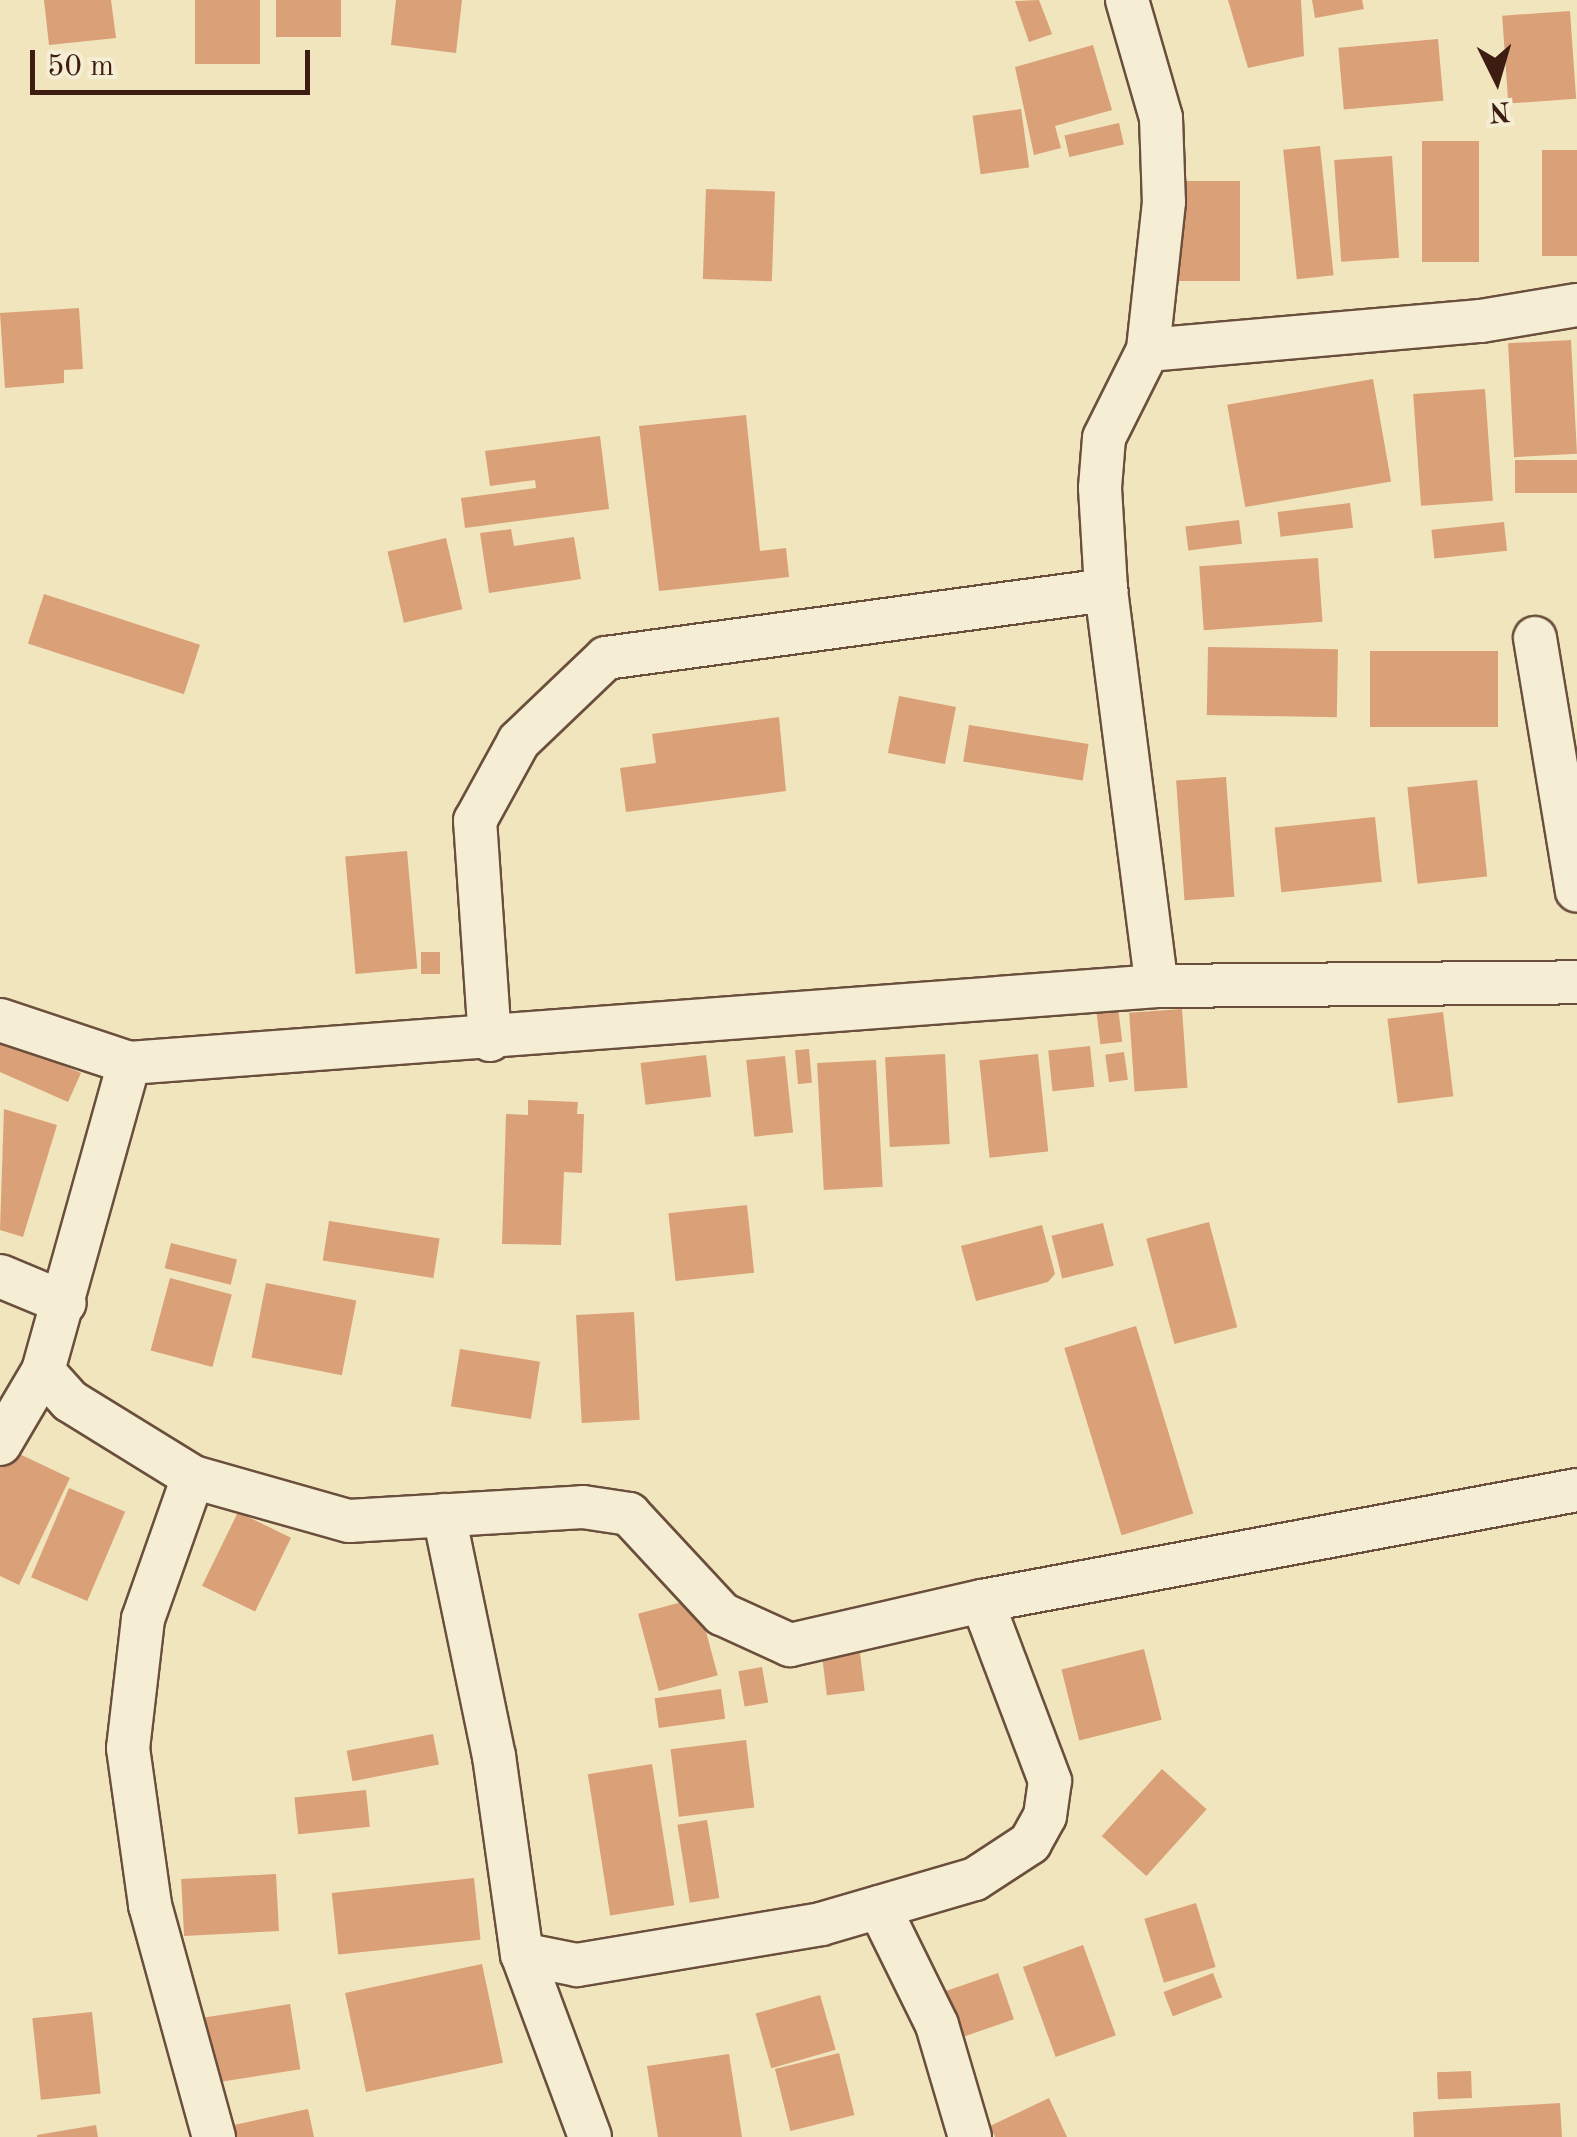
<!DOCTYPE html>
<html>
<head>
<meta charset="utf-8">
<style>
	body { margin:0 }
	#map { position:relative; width:1577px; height:2137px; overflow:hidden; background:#f1e5bd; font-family:"Old Standard TT",serif }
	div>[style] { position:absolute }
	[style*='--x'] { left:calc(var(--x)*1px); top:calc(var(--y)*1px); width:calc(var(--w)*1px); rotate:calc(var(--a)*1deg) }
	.building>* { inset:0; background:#daa077; transform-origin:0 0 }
	.roads { filter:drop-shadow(2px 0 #6a4f3c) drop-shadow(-2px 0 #6a4f3c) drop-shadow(0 2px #6a4f3c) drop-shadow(0 -2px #6a4f3c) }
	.street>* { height:42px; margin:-21px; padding:0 21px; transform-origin:21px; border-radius:21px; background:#f6eed4 }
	span { translate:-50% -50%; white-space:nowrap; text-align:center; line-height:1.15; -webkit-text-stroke:8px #f6eed4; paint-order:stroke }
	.north { position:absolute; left:1447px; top:30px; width:100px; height:100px; -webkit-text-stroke:8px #f6eed4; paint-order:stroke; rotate:175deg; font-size:28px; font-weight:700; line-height:40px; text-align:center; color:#3d1d11 }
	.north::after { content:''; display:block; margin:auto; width:35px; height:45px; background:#3d1d11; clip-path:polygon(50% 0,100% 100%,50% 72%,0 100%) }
	.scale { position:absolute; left:30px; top:50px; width:280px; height:45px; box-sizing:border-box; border:5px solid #3d1d11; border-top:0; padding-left:12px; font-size:30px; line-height:35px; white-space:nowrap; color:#3d1d11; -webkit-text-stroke:8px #f6eed4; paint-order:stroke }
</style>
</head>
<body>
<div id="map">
	<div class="building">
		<div style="clip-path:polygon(44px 0,111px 0,116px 38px,49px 45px)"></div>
		<div style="left:195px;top:0;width:65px;height:64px"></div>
		<div style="left:276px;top:0;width:65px;height:37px"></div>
		<div style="clip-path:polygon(396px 0,462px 0,456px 53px,391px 45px)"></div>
		<div style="clip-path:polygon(1039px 0,1052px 34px,1029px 42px,1015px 1px)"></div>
		<div style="clip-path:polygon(1228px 0,1301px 0,1304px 56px,1248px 68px)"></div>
		<div style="clip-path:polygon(1312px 0,1362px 0,1364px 9px,1315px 18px)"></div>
		<div style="left:1570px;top:11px;width:88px;height:68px;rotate:86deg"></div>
		<div style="left:1438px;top:39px;width:62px;height:100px;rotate:85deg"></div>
		<div style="clip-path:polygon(1093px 45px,1112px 110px,1055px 126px,1061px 148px,1034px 155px,1015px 67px)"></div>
		<div style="left:1021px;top:109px;width:59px;height:49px;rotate:82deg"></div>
		<div style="left:1119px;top:123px;width:22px;height:56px;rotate:77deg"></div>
		<div style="left:1422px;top:141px;width:57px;height:121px"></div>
		<div style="left:1320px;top:146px;width:130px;height:37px;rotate:84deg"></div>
		<div style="left:1577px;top:150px;width:106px;height:35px;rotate:90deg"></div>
		<div style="left:1392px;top:156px;width:102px;height:58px;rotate:86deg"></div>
		<div style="left:1240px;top:181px;width:100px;height:61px;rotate:90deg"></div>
		<div style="left:706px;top:189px;width:69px;height:90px;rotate:2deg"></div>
		<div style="clip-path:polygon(79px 308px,83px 369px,64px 370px,64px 383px,5px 388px,0 313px)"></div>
		<div style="left:1571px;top:340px;width:114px;height:63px;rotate:87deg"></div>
		<div style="left:1373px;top:379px;width:104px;height:148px;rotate:80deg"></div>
		<div style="left:1485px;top:389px;width:112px;height:72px;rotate:86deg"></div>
		<div style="clip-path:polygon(746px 415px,760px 551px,786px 548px,789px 577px,659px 591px,639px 426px)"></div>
		<div style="clip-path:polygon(600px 436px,609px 509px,465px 528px,461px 498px,536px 488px,535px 480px,490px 486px,485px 451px)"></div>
		<div style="left:1577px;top:460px;width:33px;height:62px;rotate:90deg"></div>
		<div style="left:1350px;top:503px;width:25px;height:73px;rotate:83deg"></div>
		<div style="left:1239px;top:520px;width:24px;height:54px;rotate:83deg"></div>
		<div style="left:1504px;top:522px;width:29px;height:73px;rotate:84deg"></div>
		<div style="clip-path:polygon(511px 529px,514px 546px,574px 537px,581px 579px,489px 593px,480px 533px)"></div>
		<div style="left:446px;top:538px;width:73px;height:60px;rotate:77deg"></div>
		<div style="left:1318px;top:558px;width:64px;height:119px;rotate:86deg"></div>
		<div style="left:44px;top:594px;width:164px;height:52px;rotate:18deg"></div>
		<div style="left:1208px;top:647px;width:130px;height:68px;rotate:1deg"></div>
		<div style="left:1370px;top:651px;width:128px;height:76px"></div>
		<div style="left:899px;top:696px;width:58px;height:58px;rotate:11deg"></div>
		<div style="clip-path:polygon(779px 717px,786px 791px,626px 812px,620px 768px,656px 763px,652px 734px)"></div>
		<div style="left:969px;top:725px;width:121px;height:37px;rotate:9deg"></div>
		<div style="left:1226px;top:777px;width:120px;height:50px;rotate:86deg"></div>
		<div style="left:1477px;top:780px;width:97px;height:70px;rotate:84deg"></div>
		<div style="left:1375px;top:817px;width:65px;height:101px;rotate:84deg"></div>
		<div style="left:407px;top:851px;width:118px;height:62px;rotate:85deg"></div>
		<div style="left:440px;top:952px;width:22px;height:19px;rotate:90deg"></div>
		<div style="left:1117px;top:999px;width:43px;height:22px;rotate:83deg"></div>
		<div style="left:1182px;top:1009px;width:79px;height:53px;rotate:86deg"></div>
		<div style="left:1443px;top:1012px;width:85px;height:56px;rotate:83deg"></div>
		<div style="clip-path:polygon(0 1038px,81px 1073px,68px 1102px,0 1072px)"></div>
		<div style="left:1090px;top:1046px;width:41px;height:42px;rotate:84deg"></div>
		<div style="left:809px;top:1049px;width:34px;height:14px;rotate:85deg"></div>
		<div style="left:1124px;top:1052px;width:28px;height:19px;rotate:82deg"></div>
		<div style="left:945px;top:1054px;width:90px;height:60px;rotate:87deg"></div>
		<div style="left:1038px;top:1054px;width:98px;height:59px;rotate:84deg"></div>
		<div style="left:706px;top:1055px;width:42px;height:66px;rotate:83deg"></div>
		<div style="left:785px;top:1056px;width:77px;height:39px;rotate:84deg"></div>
		<div style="left:876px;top:1060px;width:127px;height:59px;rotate:87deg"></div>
		<div style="clip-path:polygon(528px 1100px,578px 1102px,577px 1114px,584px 1114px,582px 1173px,564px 1172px,561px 1245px,502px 1244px,506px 1114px,528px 1115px)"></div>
		<div style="clip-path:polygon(4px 1109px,57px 1125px,23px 1237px,0 1230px)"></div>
		<div style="left:747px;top:1205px;width:68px;height:79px;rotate:84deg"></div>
		<div style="left:329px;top:1221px;width:112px;height:40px;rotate:9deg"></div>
		<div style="left:1209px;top:1222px;width:109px;height:65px;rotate:75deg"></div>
		<div style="left:1103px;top:1223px;width:44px;height:53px;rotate:76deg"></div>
		<div style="clip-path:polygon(1042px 1225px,1055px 1274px,1048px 1282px,976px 1301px,961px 1246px)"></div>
		<div style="left:171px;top:1243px;width:68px;height:26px;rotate:14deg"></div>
		<div style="left:170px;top:1278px;width:64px;height:75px;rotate:15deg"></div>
		<div style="left:266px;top:1283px;width:92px;height:76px;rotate:11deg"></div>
		<div style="left:634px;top:1312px;width:108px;height:58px;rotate:87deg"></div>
		<div style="left:1136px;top:1326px;width:196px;height:75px;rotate:73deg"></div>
		<div style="left:460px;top:1349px;width:81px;height:58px;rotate:9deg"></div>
		<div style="clip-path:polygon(9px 1449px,70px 1478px,19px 1585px,0 1576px,0 1467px)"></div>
		<div style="left:69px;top:1488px;width:61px;height:97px;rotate:23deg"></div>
		<div style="left:238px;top:1512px;width:59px;height:82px;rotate:26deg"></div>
		<div style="left:697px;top:1598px;width:80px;height:61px;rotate:75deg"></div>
		<div style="left:1144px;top:1649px;width:73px;height:85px;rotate:76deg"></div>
		<div style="left:860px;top:1653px;width:38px;height:38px;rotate:83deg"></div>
		<div style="left:762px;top:1667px;width:36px;height:24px;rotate:80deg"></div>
		<div style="left:721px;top:1689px;width:30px;height:67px;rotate:82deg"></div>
		<div style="left:433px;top:1734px;width:31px;height:88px;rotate:79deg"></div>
		<div style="left:746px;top:1740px;width:68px;height:76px;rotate:83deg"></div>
		<div style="left:652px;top:1764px;width:143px;height:65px;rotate:81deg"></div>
		<div style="left:1162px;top:1769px;width:60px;height:90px;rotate:42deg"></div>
		<div style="left:366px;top:1790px;width:37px;height:72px;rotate:84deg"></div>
		<div style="left:707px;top:1820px;width:79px;height:30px;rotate:81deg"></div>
		<div style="left:276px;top:1874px;width:57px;height:95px;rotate:87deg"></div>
		<div style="left:474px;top:1878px;width:62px;height:143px;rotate:84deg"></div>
		<div style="left:1196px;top:1903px;width:67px;height:54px;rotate:73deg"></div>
		<div style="left:1083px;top:1945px;width:96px;height:64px;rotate:70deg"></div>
		<div style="left:482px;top:1964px;width:101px;height:140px;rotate:78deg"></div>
		<div style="left:998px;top:1973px;width:49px;height:58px;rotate:71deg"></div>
		<div style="left:1213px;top:1973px;width:26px;height:53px;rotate:69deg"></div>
		<div style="left:820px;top:1995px;width:57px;height:67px;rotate:74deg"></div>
		<div style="left:290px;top:2004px;width:66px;height:90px;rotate:81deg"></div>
		<div style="left:92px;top:2012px;width:82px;height:60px;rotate:84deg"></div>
		<div style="left:839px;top:2053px;width:64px;height:66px;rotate:76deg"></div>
		<div style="clip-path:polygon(729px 2054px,742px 2137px,658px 2137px,647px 2066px)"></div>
		<div style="left:1471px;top:2071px;width:27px;height:34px;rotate:88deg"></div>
		<div style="clip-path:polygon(1049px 2098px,1067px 2137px,995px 2137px,990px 2126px)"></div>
		<div style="clip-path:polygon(1560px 2103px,1562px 2137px,1414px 2137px,1413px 2112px)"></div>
		<div style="clip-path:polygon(308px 2109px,314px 2137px,231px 2137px,229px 2126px)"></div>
		<div style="clip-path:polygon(96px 2125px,98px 2137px,37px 2137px,37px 2135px)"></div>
	</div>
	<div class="roads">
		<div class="street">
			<div style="--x:1127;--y:0;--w:123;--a:73.9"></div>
			<div style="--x:1161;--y:118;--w:84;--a:88"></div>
			<div style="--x:1164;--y:202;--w:149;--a:96.2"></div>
			<div style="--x:1148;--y:350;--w:98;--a:116.6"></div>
			<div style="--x:1104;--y:438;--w:50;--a:94.6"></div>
			<div style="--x:1100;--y:488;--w:102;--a:86.6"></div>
			<div style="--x:1106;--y:590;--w:399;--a:82.7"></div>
			<div style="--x:1148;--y:350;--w:334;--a:-5"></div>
			<div style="--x:1481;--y:321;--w:97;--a:-9.5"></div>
			<div style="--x:1535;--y:638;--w:256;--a:80.6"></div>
			<div style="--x:0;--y:1020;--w:136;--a:18.4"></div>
			<div style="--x:129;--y:1063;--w:1031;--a:-4.28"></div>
			<div style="--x:1157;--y:986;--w:420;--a:-0.5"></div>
			<div style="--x:490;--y:1040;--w:220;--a:-93.9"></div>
			<div style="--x:475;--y:821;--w:91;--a:-61.2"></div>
			<div style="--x:519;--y:741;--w:120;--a:-43.7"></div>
			<div style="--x:606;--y:658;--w:505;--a:-7.74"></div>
			<div style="--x:0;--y:1276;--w:70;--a:22.6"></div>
			<div style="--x:43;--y:1371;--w:40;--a:48"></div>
			<div style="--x:70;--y:1401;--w:145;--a:31.7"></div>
			<div style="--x:193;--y:1477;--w:162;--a:15.8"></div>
			<div style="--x:349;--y:1521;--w:234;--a:-3.4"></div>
			<div style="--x:583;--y:1507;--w:47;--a:8.7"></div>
			<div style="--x:629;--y:1514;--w:137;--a:47.1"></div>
			<div style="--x:722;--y:1614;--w:75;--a:24.5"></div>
			<div style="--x:790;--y:1645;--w:197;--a:-12.9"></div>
			<div style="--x:982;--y:1601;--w:605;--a:-10.57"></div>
			<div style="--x:0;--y:1444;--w:85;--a:-59.5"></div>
			<div style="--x:43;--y:1371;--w:320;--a:-74.4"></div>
			<div style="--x:193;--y:1477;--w:151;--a:109.4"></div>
			<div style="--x:143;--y:1619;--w:130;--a:96.6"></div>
			<div style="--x:128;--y:1748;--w:159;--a:82"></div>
			<div style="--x:150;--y:1905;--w:241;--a:74.6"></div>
			<div style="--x:444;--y:1515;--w:246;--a:78.3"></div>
			<div style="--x:494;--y:1756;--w:200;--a:82"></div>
			<div style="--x:522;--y:1954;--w:195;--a:69.6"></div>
			<div style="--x:879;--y:1907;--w:131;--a:63.8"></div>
			<div style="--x:937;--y:2025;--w:117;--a:73.6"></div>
			<div style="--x:522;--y:1954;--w:56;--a:11.3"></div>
			<div style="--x:577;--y:1965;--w:247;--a:-9.5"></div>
			<div style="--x:821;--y:1924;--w:160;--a:-16.3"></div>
			<div style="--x:975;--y:1879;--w:66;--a:-33.2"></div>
			<div style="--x:1030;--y:1843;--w:31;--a:-61"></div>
			<div style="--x:1045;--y:1816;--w:35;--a:-82"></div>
			<div style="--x:1050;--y:1781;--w:192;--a:-110.7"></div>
		</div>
	</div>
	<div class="north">N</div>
	<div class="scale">50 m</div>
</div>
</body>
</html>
